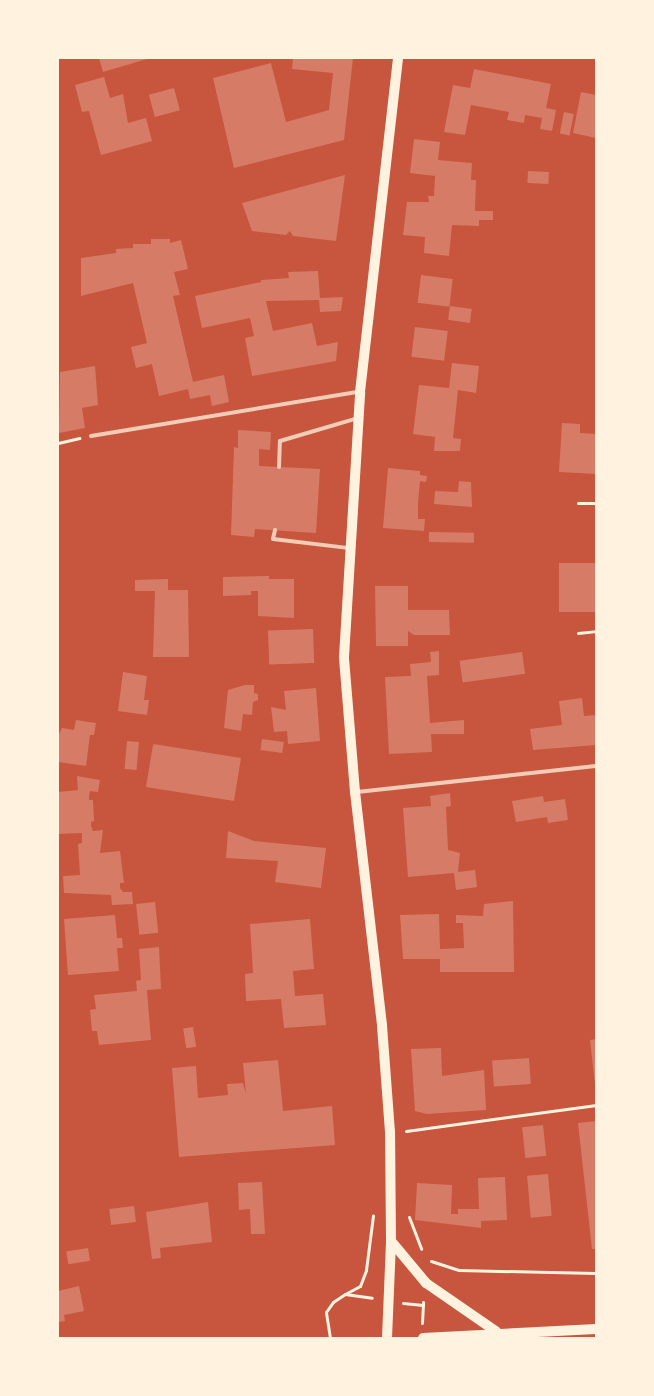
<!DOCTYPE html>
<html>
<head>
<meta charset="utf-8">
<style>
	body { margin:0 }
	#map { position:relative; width:654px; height:1396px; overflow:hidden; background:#c8553d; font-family:"Playfair Display",serif }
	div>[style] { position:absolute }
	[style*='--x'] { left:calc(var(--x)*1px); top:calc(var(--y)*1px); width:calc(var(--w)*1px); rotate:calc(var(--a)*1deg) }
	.building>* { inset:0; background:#d67c66; transform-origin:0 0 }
	.path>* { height:3px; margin:-1.5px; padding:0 1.5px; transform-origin:1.5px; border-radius:1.5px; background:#fff3e0 }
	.service>* { height:4px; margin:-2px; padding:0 2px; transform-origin:2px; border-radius:2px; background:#f1ccb7 }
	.secondary>* { height:10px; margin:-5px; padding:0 5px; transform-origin:5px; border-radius:5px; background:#fff3e0 }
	span { translate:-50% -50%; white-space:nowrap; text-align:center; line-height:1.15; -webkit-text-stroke:5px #fff3e0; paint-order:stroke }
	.frame { position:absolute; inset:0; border:59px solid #fff3e0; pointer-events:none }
</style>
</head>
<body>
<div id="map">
	<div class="building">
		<div style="clip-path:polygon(99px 58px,146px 58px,147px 59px,103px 72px)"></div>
		<div style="clip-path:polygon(293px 58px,353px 58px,344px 140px,234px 168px,213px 78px,271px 63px,286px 122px,329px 110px,333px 73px,292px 69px)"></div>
		<div style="clip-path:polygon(474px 69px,551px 84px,546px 108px,556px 110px,552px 131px,540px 129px,542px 118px,525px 115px,524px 123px,507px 120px,509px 112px,471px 105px,465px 135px,444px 132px,453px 85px,470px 88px)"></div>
		<div style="clip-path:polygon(104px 77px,110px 98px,123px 94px,128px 123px,146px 118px,152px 141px,101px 155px,89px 111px,82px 112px,75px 85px)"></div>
		<div style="left:174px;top:88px;width:23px;height:26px;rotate:75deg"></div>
		<div style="clip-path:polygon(581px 92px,596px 95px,596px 138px,573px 133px)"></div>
		<div style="left:564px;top:112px;width:10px;height:22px;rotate:11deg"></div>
		<div style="clip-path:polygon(414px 139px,440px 142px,438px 160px,472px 163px,471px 180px,476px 180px,475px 211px,493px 211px,493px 220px,479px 220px,479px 226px,452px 225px,449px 256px,424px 253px,425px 237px,403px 235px,407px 202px,429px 202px,428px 196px,434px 196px,435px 176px,410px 173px)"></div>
		<div style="left:528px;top:171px;width:21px;height:12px;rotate:3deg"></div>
		<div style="clip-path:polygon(345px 175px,336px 241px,293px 236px,290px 231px,286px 235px,252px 231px,242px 203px)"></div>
		<div style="clip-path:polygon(151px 239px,170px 239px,170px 243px,181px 240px,188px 269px,174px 272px,180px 295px,173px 296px,193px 382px,224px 375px,229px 402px,212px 406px,210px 395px,190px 399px,188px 389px,159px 396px,152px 364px,136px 368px,131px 347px,147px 343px,133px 283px,81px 296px,81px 258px,116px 253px,116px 249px,133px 248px,133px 244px,151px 244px)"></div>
		<div style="clip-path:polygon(318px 271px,320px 298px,343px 297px,341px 311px,320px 312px,319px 300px,266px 301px,273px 331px,312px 323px,317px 346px,338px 342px,336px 361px,252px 376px,245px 338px,254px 336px,250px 318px,202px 328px,195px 296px,261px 282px,261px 280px,289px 278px,288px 272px)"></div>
		<div style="left:421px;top:275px;width:32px;height:28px;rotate:7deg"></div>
		<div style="left:450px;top:306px;width:22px;height:14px;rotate:8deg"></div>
		<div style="left:415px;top:327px;width:33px;height:30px;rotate:7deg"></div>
		<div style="clip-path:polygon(452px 363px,479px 366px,476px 393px,458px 390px,453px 438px,461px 439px,460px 451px,434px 451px,435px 437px,413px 434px,419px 385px,449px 388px)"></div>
		<div style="clip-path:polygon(95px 366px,98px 405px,82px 408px,85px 428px,59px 433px,60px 372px)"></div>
		<div style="clip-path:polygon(562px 423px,580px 424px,580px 433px,596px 434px,596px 474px,559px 472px)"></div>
		<div style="clip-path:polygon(238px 430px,271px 432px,270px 450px,259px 449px,259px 466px,320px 469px,316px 533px,255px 529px,254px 537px,231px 535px,234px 447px,238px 448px)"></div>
		<div style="clip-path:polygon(388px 468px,420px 471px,420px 475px,427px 476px,426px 482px,420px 481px,418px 502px,418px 519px,425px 519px,424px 531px,383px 528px)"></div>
		<div style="clip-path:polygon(459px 481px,471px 482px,472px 507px,434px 504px,435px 491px,458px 492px)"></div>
		<div style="left:429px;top:532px;width:45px;height:10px;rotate:1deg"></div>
		<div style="left:559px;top:563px;width:37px;height:49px"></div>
		<div style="clip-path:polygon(269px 576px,269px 579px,294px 579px,294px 618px,258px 616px,258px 591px,251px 591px,251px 595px,223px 596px,223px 577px)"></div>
		<div style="clip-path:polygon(168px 579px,168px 590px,188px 590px,189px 657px,153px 657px,155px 591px,135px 591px,135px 580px)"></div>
		<div style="clip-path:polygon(375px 586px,408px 586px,408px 610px,449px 610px,450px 635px,414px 635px,408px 631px,408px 646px,376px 646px)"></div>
		<div style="left:313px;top:629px;width:34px;height:45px;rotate:88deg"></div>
		<div style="clip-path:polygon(439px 651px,439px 675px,427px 676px,430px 723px,464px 720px,464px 734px,431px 734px,432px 752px,389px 754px,385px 677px,411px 676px,410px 664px,431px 662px,430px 652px)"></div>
		<div style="left:522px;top:652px;width:22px;height:63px;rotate:82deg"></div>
		<div style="clip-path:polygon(123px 672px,147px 676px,144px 700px,149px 700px,147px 715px,118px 711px)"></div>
		<div style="clip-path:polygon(245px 685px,254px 685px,254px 693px,258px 694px,258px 700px,253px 702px,252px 715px,243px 714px,241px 731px,224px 728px,228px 690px)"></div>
		<div style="clip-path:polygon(316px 688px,320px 741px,288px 744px,287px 731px,274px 732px,271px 707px,286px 710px,284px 691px)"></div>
		<div style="clip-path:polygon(582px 698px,584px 716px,596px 715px,596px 745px,533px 750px,530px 729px,562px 725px,559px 701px)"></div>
		<div style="clip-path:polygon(76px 720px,96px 723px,94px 735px,90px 735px,86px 766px,58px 762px,58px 736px,62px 728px,74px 730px)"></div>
		<div style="left:262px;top:739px;width:22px;height:11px;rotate:8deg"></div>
		<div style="left:127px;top:741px;width:12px;height:28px;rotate:5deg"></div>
		<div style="clip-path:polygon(153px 744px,241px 758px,234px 801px,146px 787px,153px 745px,155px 747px)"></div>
		<div style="clip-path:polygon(77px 776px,100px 780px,98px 792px,90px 791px,89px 796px,89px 800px,93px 800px,94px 821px,91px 822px,91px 826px,93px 831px,103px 830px,100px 853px,120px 851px,124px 883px,120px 883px,120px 888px,123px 892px,132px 892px,133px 904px,112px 905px,111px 895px,64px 893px,63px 876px,80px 875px,78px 844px,82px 843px,82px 833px,58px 834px,58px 792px,78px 790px)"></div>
		<div style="clip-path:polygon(450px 793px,451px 806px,446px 807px,448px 850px,460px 853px,458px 872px,475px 870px,477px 887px,456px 890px,454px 873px,408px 877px,403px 808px,431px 806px,430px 796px)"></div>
		<div style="clip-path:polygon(543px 796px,544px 802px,565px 799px,568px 820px,548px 823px,547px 817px,516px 822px,512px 801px)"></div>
		<div style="clip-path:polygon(228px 831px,254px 841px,326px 848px,321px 888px,275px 882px,278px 861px,226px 858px)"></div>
		<div style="clip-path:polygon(513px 901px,514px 972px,440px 972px,440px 959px,403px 959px,400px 915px,439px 914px,440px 949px,464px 948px,463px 923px,456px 923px,456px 915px,483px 916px,484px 904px)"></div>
		<div style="left:155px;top:902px;width:31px;height:19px;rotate:84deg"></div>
		<div style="clip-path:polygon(115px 915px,117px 938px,122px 938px,123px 948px,117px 948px,119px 971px,68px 975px,64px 919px)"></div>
		<div style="clip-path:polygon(310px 919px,314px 969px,293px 971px,295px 996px,323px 994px,326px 1025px,284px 1028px,281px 999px,246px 1001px,245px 974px,253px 973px,250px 924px)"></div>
		<div style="clip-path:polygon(159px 947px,161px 989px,147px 990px,151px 1040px,99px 1045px,97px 1031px,92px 1031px,90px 1010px,96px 1009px,94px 995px,137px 991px,136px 981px,141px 980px,139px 949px)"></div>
		<div style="left:193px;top:1027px;width:20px;height:10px;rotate:81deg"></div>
		<div style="clip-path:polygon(596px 1039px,596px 1084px,595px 1084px,590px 1040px)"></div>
		<div style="clip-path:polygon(441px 1048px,442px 1076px,484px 1070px,486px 1110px,427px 1114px,415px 1111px,411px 1049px)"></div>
		<div style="left:529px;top:1058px;width:26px;height:37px;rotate:86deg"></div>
		<div style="clip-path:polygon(278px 1060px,283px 1111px,332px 1106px,335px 1145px,179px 1157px,172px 1068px,196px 1066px,198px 1098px,228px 1095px,227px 1084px,243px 1083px,246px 1094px,243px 1063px)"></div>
		<div style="clip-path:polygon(596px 1121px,596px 1249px,592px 1249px,578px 1123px)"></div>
		<div style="left:543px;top:1125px;width:31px;height:21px;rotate:84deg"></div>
		<div style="left:548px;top:1174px;width:42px;height:21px;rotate:85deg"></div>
		<div style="clip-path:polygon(505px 1177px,507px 1220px,481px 1221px,481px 1228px,415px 1220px,417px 1183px,452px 1185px,451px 1214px,458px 1214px,458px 1209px,479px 1209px,478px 1178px)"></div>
		<div style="clip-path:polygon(262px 1182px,265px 1234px,251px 1234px,250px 1209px,239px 1210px,238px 1183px)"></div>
		<div style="clip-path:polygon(208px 1202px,212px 1242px,160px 1248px,161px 1258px,152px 1259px,146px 1212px)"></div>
		<div style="left:134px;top:1206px;width:16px;height:25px;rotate:83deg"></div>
		<div style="left:88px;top:1248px;width:13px;height:22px;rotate:81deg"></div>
		<div style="clip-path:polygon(79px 1286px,84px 1311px,64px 1315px,65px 1321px,58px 1322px,58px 1291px)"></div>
	</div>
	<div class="path">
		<div style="--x:58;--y:443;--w:22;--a:-13"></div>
		<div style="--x:578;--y:503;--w:18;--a:0"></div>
		<div style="--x:578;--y:633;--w:18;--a:-6"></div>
		<div style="--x:406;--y:1131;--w:192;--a:-7.8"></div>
		<div style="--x:409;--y:1217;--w:34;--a:69"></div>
		<div style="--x:431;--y:1261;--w:29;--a:18"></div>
		<div style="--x:459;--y:1270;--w:137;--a:1.3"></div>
		<div style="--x:345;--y:1294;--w:17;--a:-28"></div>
		<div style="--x:360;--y:1286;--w:17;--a:-69"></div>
		<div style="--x:366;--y:1270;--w:55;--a:-82.7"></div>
		<div style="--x:403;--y:1303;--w:20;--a:6"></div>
		<div style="--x:422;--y:1323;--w:21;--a:-87"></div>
		<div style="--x:330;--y:1338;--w:26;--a:-99"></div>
		<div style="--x:326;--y:1312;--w:12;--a:-55"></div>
		<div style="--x:333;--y:1302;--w:14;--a:-34"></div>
		<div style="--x:345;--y:1294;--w:27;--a:8"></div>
	</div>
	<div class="service">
		<div style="--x:91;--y:436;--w:271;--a:-9.4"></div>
		<div style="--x:279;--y:467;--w:26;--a:-88"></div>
		<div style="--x:280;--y:441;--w:81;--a:-16.4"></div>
		<div style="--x:275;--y:530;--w:9;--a:103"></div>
		<div style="--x:273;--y:539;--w:77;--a:6.8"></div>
		<div style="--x:357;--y:792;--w:240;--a:-6.2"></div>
	</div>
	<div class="secondary">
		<div style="--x:391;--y:1241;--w:55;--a:50.2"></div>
		<div style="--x:426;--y:1283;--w:86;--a:34.6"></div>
		<div style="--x:387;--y:1338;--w:97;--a:-87.6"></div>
		<div style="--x:391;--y:1241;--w:109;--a:-90.5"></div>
		<div style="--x:390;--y:1132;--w:107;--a:-94.3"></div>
		<div style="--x:382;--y:1025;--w:235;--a:-96.6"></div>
		<div style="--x:355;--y:792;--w:135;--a:-94.7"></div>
		<div style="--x:344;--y:657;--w:265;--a:-86.5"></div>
		<div style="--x:360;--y:392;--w:336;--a:-83.5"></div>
		<div style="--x:423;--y:1338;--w:173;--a:-3"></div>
	</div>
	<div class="frame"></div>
</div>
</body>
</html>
